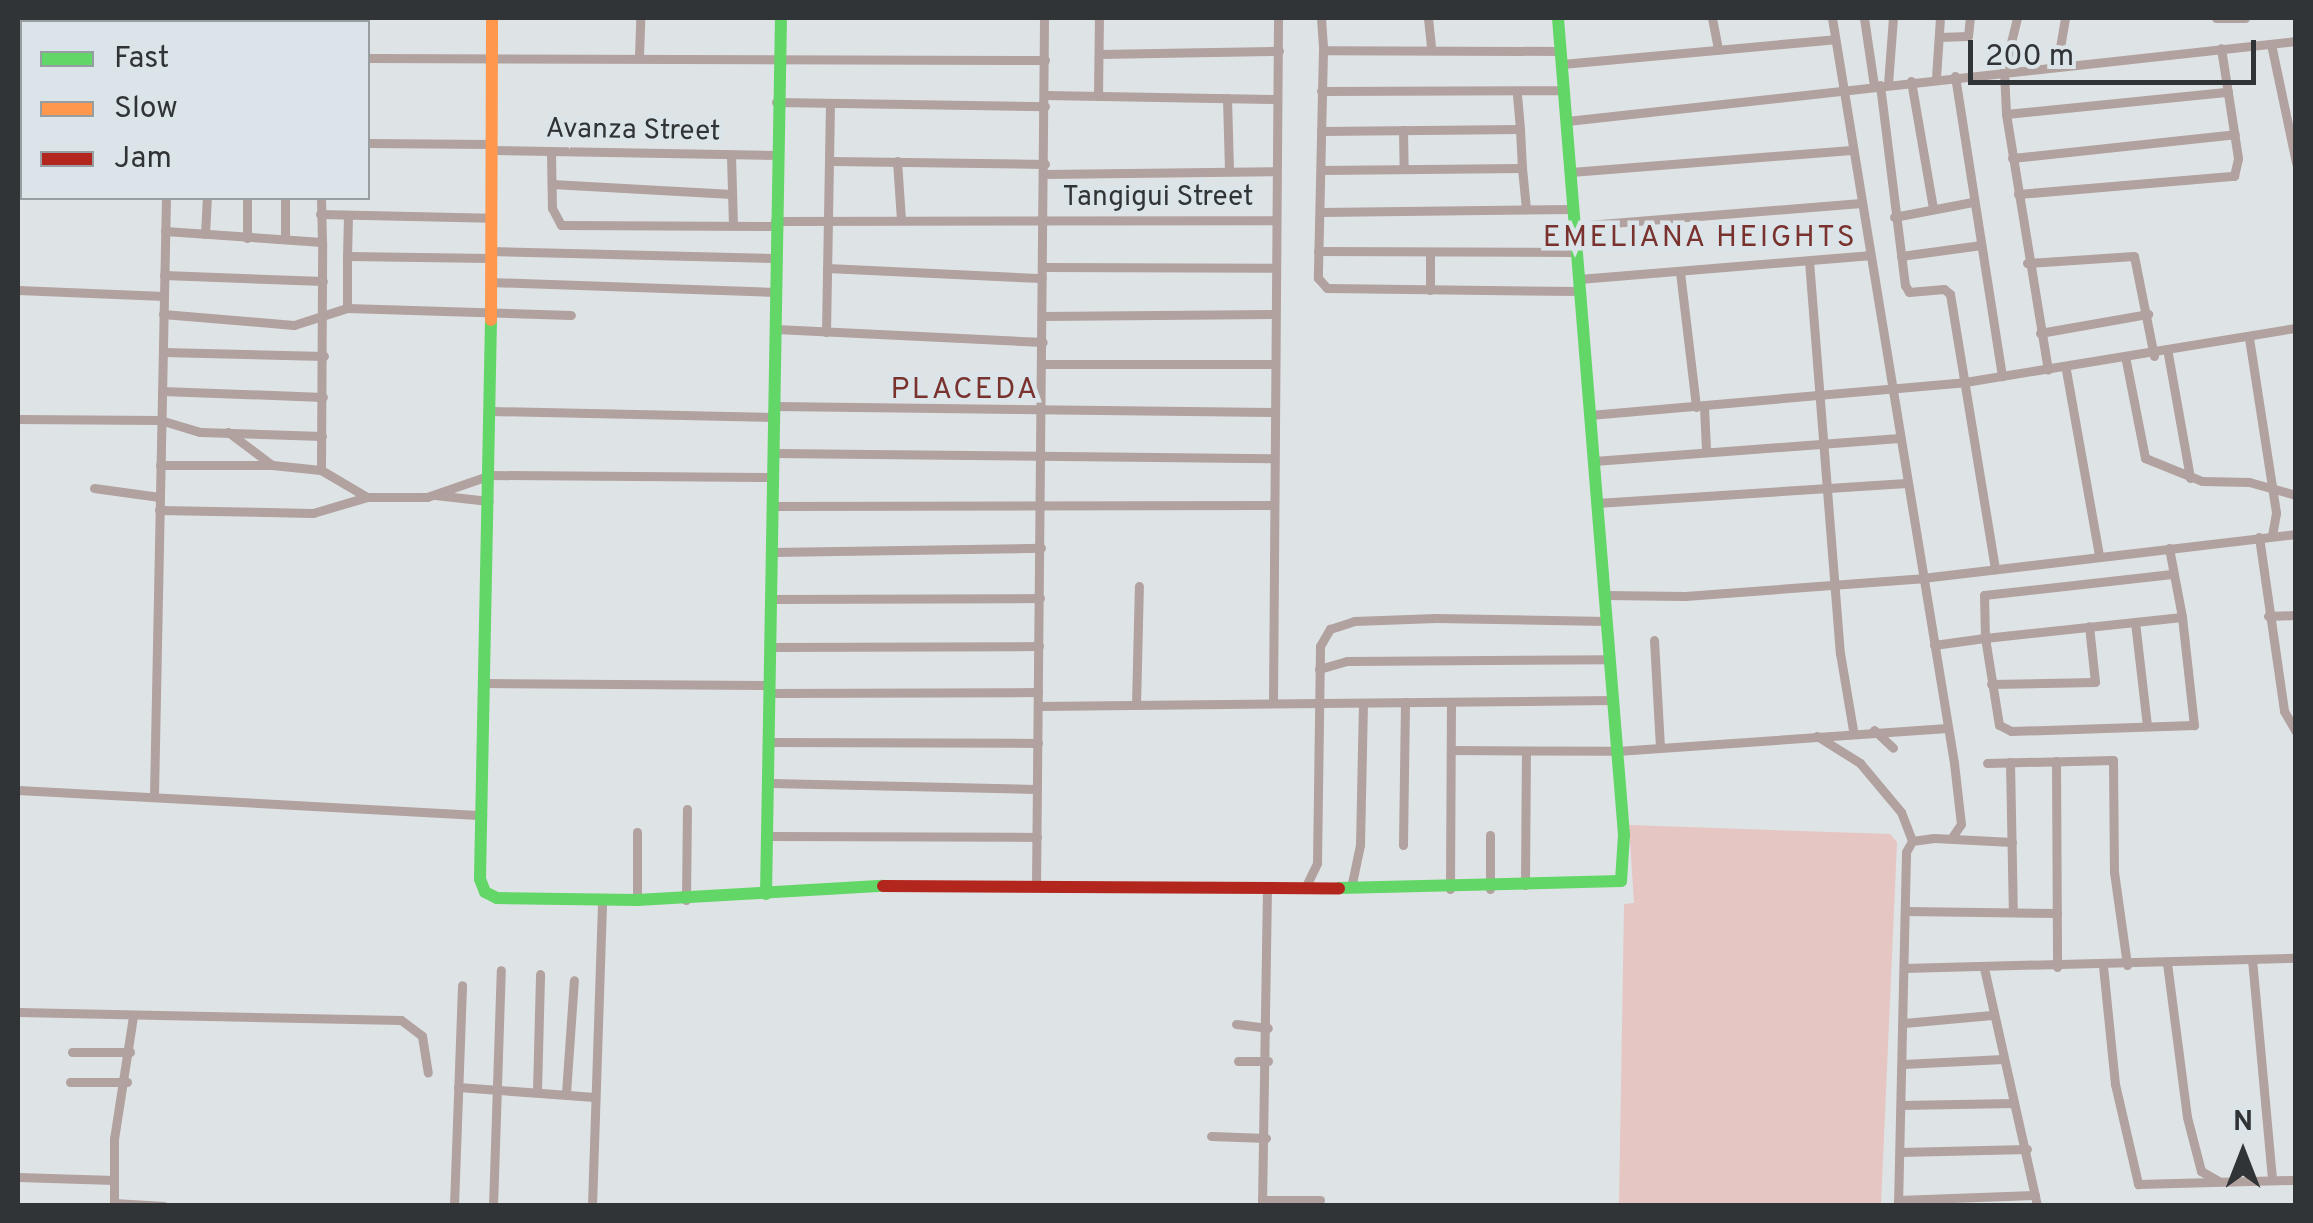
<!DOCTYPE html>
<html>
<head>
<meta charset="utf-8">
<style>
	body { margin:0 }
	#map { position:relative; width:2313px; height:1223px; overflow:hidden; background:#dee3e5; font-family:Overpass,sans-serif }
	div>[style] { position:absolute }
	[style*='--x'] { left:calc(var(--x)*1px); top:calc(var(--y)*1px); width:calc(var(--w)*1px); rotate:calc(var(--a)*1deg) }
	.green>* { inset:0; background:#e6c6c3 }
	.street>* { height:9px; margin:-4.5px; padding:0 4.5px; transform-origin:4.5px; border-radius:4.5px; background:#b1a19f }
	.fast>* { height:12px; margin:-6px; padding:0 6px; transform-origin:6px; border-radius:6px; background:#63d668 }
	.slow>* { height:12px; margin:-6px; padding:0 6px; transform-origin:6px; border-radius:6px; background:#ff974d }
	.jam>* { height:12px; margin:-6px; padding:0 6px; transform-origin:6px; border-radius:6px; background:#b3261e }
	span { translate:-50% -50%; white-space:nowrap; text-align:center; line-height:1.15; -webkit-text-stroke:9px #dbe4e8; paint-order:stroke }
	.street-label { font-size:28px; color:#313436 }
	.neighbourhood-label { font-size:30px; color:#79322e; letter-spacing:2.5px }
	.frame { position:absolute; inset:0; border:20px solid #313436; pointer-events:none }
	.legend { position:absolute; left:20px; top:20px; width:350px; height:180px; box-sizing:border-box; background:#dbe4e8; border:2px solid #979ea1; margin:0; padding:12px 18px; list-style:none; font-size:30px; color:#313436 }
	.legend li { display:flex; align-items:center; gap:20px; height:50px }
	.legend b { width:50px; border:2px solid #979ea1 }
	.north { position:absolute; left:2193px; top:1103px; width:100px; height:100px; -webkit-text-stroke:8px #dbe4e8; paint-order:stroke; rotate:0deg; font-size:28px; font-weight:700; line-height:40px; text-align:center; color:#313436 }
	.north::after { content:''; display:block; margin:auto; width:35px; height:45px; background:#313436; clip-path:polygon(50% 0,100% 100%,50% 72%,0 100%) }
	.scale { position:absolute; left:1968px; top:40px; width:288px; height:45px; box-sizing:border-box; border:5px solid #313436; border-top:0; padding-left:12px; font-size:30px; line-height:35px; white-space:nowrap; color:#313436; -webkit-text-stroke:8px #dbe4e8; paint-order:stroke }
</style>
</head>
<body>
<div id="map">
	<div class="green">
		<div style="clip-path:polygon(1629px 825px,1890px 834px,1897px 842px,1881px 1205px,1619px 1206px,1624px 904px,1634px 903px)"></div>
	</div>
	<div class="street">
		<div style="--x:1321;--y:18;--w:32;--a:86"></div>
		<div style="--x:1428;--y:18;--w:31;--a:84"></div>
		<div style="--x:1712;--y:18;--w:32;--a:79"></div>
		<div style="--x:1832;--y:18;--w:755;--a:80.7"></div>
		<div style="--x:1954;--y:763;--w:61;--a:83.5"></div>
		<div style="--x:1961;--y:824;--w:14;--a:124"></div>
		<div style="--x:1864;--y:18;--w:69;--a:81.6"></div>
		<div style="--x:2017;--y:18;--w:55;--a:103.8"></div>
		<div style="--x:2004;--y:71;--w:43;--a:87.3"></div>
		<div style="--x:2006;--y:114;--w:259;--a:80.7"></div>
		<div style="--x:2216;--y:18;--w:29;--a:0"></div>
		<div style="--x:169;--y:22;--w:4;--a:-76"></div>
		<div style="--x:211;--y:22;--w:4;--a:-90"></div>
		<div style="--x:287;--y:22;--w:4;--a:-76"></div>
		<div style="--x:323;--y:22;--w:4;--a:-90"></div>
		<div style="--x:1939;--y:37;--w:29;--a:-2"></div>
		<div style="--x:1968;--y:36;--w:18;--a:-84"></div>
		<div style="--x:2271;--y:44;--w:122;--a:78.1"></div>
		<div style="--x:1560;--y:51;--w:237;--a:-179.8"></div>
		<div style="--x:1323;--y:50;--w:228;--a:91.3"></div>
		<div style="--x:1318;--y:278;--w:13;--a:48"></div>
		<div style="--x:1327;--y:288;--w:253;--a:0.7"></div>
		<div style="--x:1099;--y:54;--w:180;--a:-1"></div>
		<div style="--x:639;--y:56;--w:38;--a:-88"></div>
		<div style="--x:368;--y:58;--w:677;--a:0.17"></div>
		<div style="--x:1562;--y:64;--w:274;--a:-5.2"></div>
		<div style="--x:2057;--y:65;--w:48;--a:-80.3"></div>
		<div style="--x:1955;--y:76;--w:304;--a:81.1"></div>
		<div style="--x:1936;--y:78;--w:60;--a:-86.2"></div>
		<div style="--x:1911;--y:81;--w:130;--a:80.2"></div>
		<div style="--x:1888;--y:84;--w:66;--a:-85.7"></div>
		<div style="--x:1880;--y:85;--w:202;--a:82.9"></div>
		<div style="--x:1905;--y:285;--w:8;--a:60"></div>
		<div style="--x:1909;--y:292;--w:35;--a:-5"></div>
		<div style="--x:1944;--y:289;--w:8;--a:40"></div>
		<div style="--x:1950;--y:294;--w:279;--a:80.7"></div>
		<div style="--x:1321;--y:91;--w:243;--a:-0.2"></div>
		<div style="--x:1045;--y:95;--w:232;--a:1"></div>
		<div style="--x:1098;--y:96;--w:78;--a:-89.3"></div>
		<div style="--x:1227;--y:98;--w:73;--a:88.4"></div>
		<div style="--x:18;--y:102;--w:4;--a:0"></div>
		<div style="--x:776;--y:102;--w:269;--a:0.9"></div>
		<div style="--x:2006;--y:114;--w:223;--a:-5.7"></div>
		<div style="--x:1567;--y:121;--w:733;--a:-6.26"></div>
		<div style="--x:1403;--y:130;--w:39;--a:89"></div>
		<div style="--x:1321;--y:131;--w:199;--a:-0.6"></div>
		<div style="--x:1520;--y:129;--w:38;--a:-95"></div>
		<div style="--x:368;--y:143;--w:122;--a:0.5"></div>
		<div style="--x:490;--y:150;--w:286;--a:1"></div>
		<div style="--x:551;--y:153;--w:55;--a:89"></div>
		<div style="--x:552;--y:208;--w:19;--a:62"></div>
		<div style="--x:561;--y:225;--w:214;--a:0.3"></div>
		<div style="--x:731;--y:155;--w:70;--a:88.4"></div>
		<div style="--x:2012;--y:158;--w:224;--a:-6.1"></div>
		<div style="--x:831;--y:161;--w:214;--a:0.8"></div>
		<div style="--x:897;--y:161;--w:58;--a:86.1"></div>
		<div style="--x:1522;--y:168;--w:41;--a:84.4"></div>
		<div style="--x:1321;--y:170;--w:201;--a:-0.6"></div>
		<div style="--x:1522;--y:168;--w:39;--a:-93"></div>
		<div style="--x:1571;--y:172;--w:281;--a:-4.5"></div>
		<div style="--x:1045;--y:174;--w:230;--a:-0.7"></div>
		<div style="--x:18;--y:179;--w:4;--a:14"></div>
		<div style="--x:552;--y:184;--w:180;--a:3.2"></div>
		<div style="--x:2018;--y:194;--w:217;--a:-4.8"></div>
		<div style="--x:2234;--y:176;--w:18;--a:-77"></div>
		<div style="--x:2238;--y:158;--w:111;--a:-98.8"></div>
		<div style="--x:247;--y:198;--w:40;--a:90"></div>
		<div style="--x:285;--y:198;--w:41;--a:90"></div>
		<div style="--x:1320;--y:212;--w:254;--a:-0.7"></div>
		<div style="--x:320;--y:214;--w:170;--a:1.3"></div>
		<div style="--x:348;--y:216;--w:40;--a:91.4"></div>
		<div style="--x:347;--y:256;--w:143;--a:0.8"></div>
		<div style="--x:1894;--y:217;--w:80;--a:-10.8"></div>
		<div style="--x:775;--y:221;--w:499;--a:-0.1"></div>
		<div style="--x:1575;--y:226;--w:287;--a:-4.6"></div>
		<div style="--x:165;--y:231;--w:157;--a:4"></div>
		<div style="--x:322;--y:242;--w:44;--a:-91.3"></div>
		<div style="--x:205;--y:234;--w:36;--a:-87"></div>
		<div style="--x:490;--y:251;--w:285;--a:1.4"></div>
		<div style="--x:1318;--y:251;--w:259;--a:0.2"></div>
		<div style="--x:1430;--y:252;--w:38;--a:90"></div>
		<div style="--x:347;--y:256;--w:52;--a:90"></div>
		<div style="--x:1901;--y:256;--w:81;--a:-7.8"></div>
		<div style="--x:1809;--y:261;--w:393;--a:85.5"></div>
		<div style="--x:1840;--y:653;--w:78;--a:80.4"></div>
		<div style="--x:2027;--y:263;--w:107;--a:-3.7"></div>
		<div style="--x:2134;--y:256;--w:102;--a:78.7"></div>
		<div style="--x:1042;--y:267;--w:233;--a:0.2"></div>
		<div style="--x:827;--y:268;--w:215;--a:2.7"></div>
		<div style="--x:1680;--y:272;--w:136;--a:83.2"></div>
		<div style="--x:164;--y:275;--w:159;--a:2.2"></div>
		<div style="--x:1579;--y:279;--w:291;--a:-4.7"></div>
		<div style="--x:490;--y:282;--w:285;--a:2"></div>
		<div style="--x:18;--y:290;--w:146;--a:2.4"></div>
		<div style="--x:163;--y:314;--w:131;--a:4.8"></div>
		<div style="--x:294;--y:325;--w:56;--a:-17.8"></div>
		<div style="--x:347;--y:308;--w:224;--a:1.8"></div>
		<div style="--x:1042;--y:316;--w:232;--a:-0.5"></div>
		<div style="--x:776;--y:329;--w:267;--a:2.8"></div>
		<div style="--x:826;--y:332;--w:229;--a:-89"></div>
		<div style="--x:2040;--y:333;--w:110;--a:-10"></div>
		<div style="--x:2249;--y:338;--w:177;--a:81.2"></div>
		<div style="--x:2276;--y:513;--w:23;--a:100"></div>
		<div style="--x:163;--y:352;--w:161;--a:1.4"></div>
		<div style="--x:2168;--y:354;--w:126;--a:79.9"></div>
		<div style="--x:2126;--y:361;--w:99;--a:78.9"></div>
		<div style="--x:2145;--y:458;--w:61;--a:22"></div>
		<div style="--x:2202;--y:481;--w:47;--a:1.2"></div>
		<div style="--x:2249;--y:482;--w:49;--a:15.5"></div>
		<div style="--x:1043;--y:364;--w:230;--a:0"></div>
		<div style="--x:2066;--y:370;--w:189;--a:79.9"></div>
		<div style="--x:162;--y:391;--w:161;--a:2.1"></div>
		<div style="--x:775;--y:406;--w:498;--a:0.7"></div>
		<div style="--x:1704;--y:407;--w:43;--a:87.3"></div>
		<div style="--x:491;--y:411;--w:284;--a:1.2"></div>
		<div style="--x:1590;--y:415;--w:376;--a:-5"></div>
		<div style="--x:1965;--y:382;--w:335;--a:-9.3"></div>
		<div style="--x:18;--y:419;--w:142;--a:0.4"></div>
		<div style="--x:160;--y:420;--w:42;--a:16.7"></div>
		<div style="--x:200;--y:432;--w:122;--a:1.9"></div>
		<div style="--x:228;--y:432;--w:55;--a:36.9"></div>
		<div style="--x:272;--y:465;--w:49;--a:5.8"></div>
		<div style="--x:321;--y:470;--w:53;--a:30.4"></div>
		<div style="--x:367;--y:497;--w:60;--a:0"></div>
		<div style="--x:427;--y:497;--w:68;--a:-19"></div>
		<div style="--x:491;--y:475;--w:282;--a:0.4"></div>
		<div style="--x:774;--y:453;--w:499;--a:0.6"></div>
		<div style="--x:1594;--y:461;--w:306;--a:-4.3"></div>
		<div style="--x:160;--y:465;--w:112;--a:0"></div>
		<div style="--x:321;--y:470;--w:228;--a:-89.7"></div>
		<div style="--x:94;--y:488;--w:66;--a:7.9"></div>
		<div style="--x:435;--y:495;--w:54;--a:6.3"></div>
		<div style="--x:1597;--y:503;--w:310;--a:-3.7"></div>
		<div style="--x:774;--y:506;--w:500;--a:-0.11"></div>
		<div style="--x:159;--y:510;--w:154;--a:1.1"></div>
		<div style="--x:313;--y:513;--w:56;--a:-16.5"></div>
		<div style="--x:2259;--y:537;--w:176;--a:81.8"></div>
		<div style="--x:2284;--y:711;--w:24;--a:60"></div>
		<div style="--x:2169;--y:548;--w:70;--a:79.3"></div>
		<div style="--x:2182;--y:617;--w:109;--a:83.7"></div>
		<div style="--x:2194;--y:725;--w:183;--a:178.1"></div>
		<div style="--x:2011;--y:731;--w:13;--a:-153"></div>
		<div style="--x:1999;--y:725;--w:88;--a:-99.1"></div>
		<div style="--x:1985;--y:638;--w:198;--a:-6.1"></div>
		<div style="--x:772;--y:552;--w:269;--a:-0.9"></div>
		<div style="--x:1605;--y:595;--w:80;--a:0.7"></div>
		<div style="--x:1685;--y:596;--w:238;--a:-4.3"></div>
		<div style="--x:1922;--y:578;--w:377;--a:-6.7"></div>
		<div style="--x:771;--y:599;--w:269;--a:-0.2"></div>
		<div style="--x:2268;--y:616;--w:28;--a:-2"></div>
		<div style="--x:2135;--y:622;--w:105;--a:83.4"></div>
		<div style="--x:1654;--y:640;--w:106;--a:86.8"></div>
		<div style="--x:1934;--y:645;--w:51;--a:-7.8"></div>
		<div style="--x:1985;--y:638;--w:43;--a:-91.3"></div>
		<div style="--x:1984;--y:595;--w:189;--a:-6.4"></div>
		<div style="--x:770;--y:647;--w:269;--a:-0.2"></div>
		<div style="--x:1319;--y:669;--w:29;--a:-16"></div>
		<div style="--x:1347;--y:661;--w:263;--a:-0.4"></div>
		<div style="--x:487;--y:683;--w:283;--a:0.4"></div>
		<div style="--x:1991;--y:684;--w:104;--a:-1.1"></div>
		<div style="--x:2095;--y:682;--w:56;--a:-96.1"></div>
		<div style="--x:770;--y:693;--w:268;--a:-0.2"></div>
		<div style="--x:1273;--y:703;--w:685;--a:-89.58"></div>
		<div style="--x:1136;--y:705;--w:119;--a:-88.6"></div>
		<div style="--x:1038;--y:706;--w:575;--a:-0.6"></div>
		<div style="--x:1874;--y:730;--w:26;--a:43"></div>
		<div style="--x:1817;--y:736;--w:51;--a:32.1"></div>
		<div style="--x:1860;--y:763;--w:64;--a:50.1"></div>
		<div style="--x:1901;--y:812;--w:31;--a:69"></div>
		<div style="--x:771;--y:742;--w:267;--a:0.2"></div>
		<div style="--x:1451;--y:750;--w:166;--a:0.3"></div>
		<div style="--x:1617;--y:751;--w:331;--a:-4"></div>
		<div style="--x:2056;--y:761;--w:206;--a:89.7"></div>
		<div style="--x:2010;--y:762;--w:150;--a:88.9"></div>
		<div style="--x:1987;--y:763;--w:126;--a:-1.4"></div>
		<div style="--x:2113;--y:760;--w:112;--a:89.5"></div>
		<div style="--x:2114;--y:872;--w:94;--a:82"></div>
		<div style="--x:771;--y:783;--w:265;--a:1.3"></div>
		<div style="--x:18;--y:790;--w:465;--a:3.1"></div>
		<div style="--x:154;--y:795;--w:597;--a:-88.85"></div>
		<div style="--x:1490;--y:835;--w:54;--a:90"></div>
		<div style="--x:770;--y:836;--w:267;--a:0.2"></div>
		<div style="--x:1403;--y:845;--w:143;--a:-89.2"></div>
		<div style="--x:1525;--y:885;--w:134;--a:-89.6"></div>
		<div style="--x:1036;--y:887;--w:869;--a:-89.47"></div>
		<div style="--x:1305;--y:888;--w:28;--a:-64"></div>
		<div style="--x:1317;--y:863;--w:217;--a:-89.2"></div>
		<div style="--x:1320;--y:646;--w:20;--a:-60"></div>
		<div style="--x:1330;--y:629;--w:25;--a:-18"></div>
		<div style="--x:1354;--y:621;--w:82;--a:-2.1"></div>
		<div style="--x:1436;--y:618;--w:171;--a:1"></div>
		<div style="--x:1351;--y:888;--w:44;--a:-78.2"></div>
		<div style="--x:1360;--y:845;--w:142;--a:-88.8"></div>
		<div style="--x:1450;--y:889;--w:187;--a:-89.7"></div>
		<div style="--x:637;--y:900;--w:68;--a:-90"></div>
		<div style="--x:686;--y:900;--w:91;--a:-89.4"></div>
		<div style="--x:1905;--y:911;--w:152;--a:0.8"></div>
		<div style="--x:2252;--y:959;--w:222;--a:84.8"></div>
		<div style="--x:2167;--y:963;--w:155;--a:82.6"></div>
		<div style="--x:2187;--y:1117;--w:56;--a:75.5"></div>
		<div style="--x:2201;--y:1171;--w:20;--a:30"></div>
		<div style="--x:2103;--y:966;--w:119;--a:84.2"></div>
		<div style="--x:2115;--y:1084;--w:103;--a:77"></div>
		<div style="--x:2138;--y:1184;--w:158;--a:-1.5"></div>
		<div style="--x:1904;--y:968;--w:392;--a:-1.5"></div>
		<div style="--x:1984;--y:968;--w:244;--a:77.4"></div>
		<div style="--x:18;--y:1012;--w:383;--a:1.2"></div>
		<div style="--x:401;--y:1020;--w:26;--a:37"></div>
		<div style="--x:422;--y:1036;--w:37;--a:81"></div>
		<div style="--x:1904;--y:1023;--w:88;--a:-5.2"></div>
		<div style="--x:1236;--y:1024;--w:32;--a:7"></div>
		<div style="--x:72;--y:1052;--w:58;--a:0"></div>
		<div style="--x:1238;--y:1061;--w:30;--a:0"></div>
		<div style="--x:1903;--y:1064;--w:100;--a:-2.9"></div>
		<div style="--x:70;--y:1082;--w:57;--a:0"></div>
		<div style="--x:458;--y:1087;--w:137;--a:4.2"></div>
		<div style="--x:537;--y:1091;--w:117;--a:-88.5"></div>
		<div style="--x:566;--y:1093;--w:113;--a:-86"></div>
		<div style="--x:1901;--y:1105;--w:113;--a:-1"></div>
		<div style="--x:1211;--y:1136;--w:55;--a:2.1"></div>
		<div style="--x:1900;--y:1152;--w:127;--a:-1.4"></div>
		<div style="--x:18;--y:1177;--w:96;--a:1.8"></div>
		<div style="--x:1262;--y:1200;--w:58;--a:0"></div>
		<div style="--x:1898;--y:1200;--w:137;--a:-2.1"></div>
		<div style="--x:114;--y:1203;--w:50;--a:3.4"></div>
		<div style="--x:454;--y:1205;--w:220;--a:-87.9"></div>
		<div style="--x:114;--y:1206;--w:67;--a:-90"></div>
		<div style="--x:114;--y:1139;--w:124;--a:-81.2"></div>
		<div style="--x:493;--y:1206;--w:236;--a:-88.1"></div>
		<div style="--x:592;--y:1206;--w:306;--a:-88.1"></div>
		<div style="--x:1262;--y:1206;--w:318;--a:-89.1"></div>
		<div style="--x:1898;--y:1206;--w:354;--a:-88.7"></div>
		<div style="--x:1906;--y:852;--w:13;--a:-61"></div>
		<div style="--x:1912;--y:841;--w:22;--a:-8"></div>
		<div style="--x:1934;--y:838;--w:78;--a:2.9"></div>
	</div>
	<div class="fast">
		<div style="--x:491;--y:320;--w:559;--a:91.13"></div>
		<div style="--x:480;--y:879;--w:14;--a:69"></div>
		<div style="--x:485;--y:892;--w:13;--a:27"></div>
		<div style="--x:497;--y:898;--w:140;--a:0.8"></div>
		<div style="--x:637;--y:900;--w:246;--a:-3.3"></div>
		<div style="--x:1339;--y:888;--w:282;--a:-1.4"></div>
		<div style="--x:1621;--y:881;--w:46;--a:-86.3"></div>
		<div style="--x:1624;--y:835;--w:820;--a:-94.62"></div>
		<div style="--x:766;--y:894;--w:876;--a:-89.02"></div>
	</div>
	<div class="slow">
		<div style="--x:491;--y:320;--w:302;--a:-89.8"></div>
	</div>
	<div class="jam">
		<div style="--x:883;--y:886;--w:456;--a:0.3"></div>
	</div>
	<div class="street-label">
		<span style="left:633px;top:131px;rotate:1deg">Avanza Street</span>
		<span style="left:1158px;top:198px">Tangigui Street</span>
	</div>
	<div class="neighbourhood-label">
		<span style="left:1700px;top:239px">EMELIANA HEIGHTS</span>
		<span style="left:965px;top:391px">PLACEDA</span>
	</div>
	<div class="frame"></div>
	<ul class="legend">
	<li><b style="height:12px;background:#63d668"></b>Fast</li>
	<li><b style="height:12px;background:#ff974d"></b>Slow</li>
	<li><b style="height:12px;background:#b3261e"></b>Jam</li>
	</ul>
	<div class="north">N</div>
	<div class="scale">200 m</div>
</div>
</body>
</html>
